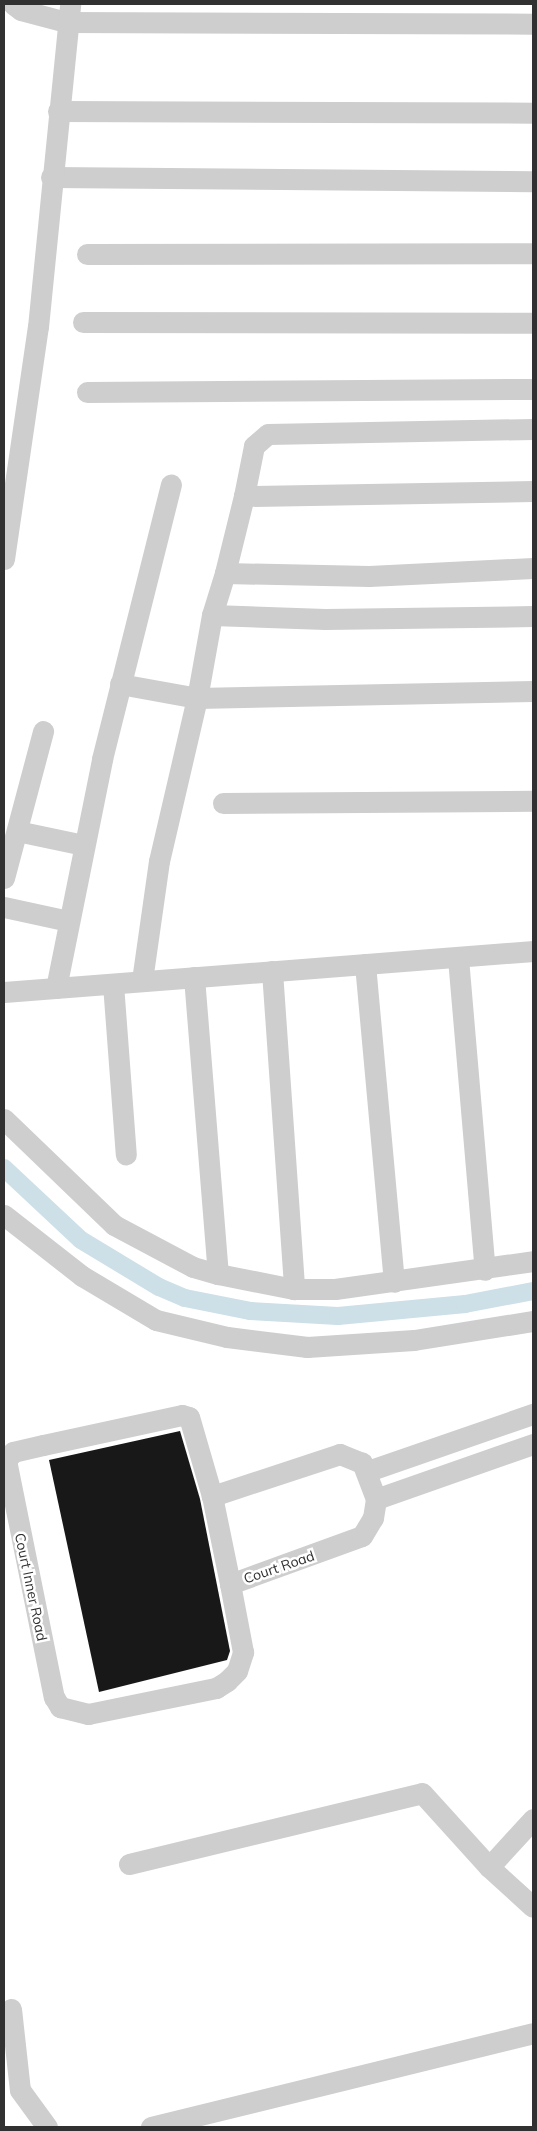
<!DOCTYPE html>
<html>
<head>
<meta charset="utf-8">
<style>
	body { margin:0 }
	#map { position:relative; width:537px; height:2131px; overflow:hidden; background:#fff; font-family:Mulish,sans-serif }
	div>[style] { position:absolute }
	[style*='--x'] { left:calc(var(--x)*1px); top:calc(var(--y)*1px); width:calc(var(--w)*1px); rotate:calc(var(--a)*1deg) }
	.canal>* { height:18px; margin:-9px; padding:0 9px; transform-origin:9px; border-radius:9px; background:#cddfe7 }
	.building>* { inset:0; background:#181818 }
	.minor>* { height:21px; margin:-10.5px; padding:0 10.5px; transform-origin:10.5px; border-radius:10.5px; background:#cecece }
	span { translate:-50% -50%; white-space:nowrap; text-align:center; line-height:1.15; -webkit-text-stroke:5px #fff; paint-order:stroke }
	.street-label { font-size:14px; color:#313131 }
	.frame { position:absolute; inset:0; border:5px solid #313131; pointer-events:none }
</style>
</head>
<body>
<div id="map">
	<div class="canal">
		<div style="--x:4;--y:1168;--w:105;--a:43.1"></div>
		<div style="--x:81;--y:1240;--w:91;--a:31.1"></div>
		<div style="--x:159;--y:1287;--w:28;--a:23"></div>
		<div style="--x:185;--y:1298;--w:66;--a:11.3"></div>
		<div style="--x:250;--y:1311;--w:88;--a:3.3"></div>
		<div style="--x:338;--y:1316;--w:128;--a:-5.4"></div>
		<div style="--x:465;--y:1304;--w:69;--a:-10.8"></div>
	</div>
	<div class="building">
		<div style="clip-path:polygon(180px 1431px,200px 1499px,230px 1651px,227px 1660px,99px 1692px,49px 1460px)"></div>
	</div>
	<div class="minor">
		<div style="--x:13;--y:4;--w:10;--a:37"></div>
		<div style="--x:21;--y:10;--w:47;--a:14.9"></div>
		<div style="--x:66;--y:22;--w:467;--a:0.2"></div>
		<div style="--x:58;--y:111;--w:475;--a:0.2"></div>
		<div style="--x:51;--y:177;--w:482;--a:0.5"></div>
		<div style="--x:87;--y:254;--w:446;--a:-0.1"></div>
		<div style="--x:83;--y:322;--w:450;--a:0.1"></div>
		<div style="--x:87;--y:392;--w:446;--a:-0.4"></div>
		<div style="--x:533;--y:491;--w:289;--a:179"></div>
		<div style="--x:244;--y:496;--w:79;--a:103.9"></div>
		<div style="--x:225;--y:573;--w:144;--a:1.2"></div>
		<div style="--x:369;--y:576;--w:164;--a:-2.8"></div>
		<div style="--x:244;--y:496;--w:51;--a:-78.7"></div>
		<div style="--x:254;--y:446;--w:18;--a:-41"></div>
		<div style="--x:268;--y:434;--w:265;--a:-1.1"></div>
		<div style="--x:4;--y:559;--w:234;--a:-81.7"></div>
		<div style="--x:38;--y:327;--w:325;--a:-84.3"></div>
		<div style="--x:225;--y:573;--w:44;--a:107.2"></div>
		<div style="--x:212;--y:615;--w:113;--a:2"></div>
		<div style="--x:325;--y:619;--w:208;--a:-0.8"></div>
		<div style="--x:212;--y:615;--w:84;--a:100.2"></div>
		<div style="--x:197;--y:698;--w:336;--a:-1.2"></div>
		<div style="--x:120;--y:684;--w:78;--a:10.3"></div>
		<div style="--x:197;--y:698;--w:167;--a:103.1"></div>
		<div style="--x:159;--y:861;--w:121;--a:98.1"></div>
		<div style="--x:223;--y:803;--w:310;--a:-0.4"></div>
		<div style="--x:17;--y:831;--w:68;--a:11.8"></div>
		<div style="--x:4;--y:878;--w:152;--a:-75.1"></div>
		<div style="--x:4;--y:907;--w:66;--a:12.2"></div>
		<div style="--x:458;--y:958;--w:313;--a:85.1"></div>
		<div style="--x:365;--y:964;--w:319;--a:84.8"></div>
		<div style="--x:272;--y:971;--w:319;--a:86"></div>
		<div style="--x:194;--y:977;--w:298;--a:85.4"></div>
		<div style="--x:113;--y:984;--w:171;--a:85.7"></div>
		<div style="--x:56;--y:988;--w:234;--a:-78.6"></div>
		<div style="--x:102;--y:759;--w:283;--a:-75.9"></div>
		<div style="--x:4;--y:992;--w:531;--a:-4.43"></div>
		<div style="--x:4;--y:1119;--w:153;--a:43.9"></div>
		<div style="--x:114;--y:1225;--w:89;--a:28"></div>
		<div style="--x:193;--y:1267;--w:26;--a:16"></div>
		<div style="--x:218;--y:1274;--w:77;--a:11.2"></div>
		<div style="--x:294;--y:1289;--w:41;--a:0"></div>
		<div style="--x:335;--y:1289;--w:200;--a:-8"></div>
		<div style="--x:4;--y:1215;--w:99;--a:38"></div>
		<div style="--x:82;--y:1276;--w:86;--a:30.7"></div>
		<div style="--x:156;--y:1320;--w:73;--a:13.5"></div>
		<div style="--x:227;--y:1337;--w:81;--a:7.1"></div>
		<div style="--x:307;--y:1347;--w:107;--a:-3.7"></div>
		<div style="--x:414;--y:1340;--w:121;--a:-9.1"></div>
		<div style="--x:368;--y:1471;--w:175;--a:-19.1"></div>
		<div style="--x:212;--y:1496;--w:82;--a:-106.2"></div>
		<div style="--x:189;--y:1417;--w:7;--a:-164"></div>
		<div style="--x:182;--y:1415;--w:142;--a:167.8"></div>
		<div style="--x:43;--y:1445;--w:31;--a:167"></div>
		<div style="--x:13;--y:1452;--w:11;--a:131"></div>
		<div style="--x:6;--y:1460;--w:242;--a:78.6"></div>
		<div style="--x:54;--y:1697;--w:12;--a:59"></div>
		<div style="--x:60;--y:1707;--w:29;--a:14"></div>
		<div style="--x:88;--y:1714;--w:131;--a:-11.5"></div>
		<div style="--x:216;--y:1688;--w:13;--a:-32"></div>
		<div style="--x:227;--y:1681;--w:14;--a:-45"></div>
		<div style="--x:237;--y:1671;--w:20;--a:-72"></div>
		<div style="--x:243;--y:1652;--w:69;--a:-100.8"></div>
		<div style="--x:376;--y:1499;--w:39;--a:-111"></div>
		<div style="--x:362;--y:1463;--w:24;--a:-158"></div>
		<div style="--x:340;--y:1454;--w:135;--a:161.8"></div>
		<div style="--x:212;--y:1496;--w:90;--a:78.4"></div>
		<div style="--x:230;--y:1584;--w:140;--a:-20"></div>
		<div style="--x:362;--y:1536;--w:21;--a:-59"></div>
		<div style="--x:373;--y:1518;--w:19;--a:-81"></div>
		<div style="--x:376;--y:1499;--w:166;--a:-19.3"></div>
		<div style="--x:129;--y:1864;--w:301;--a:-13.6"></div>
		<div style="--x:422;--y:1793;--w:100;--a:47.8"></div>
		<div style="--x:489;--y:1867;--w:59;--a:42.3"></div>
		<div style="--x:489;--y:1867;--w:65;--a:-47.5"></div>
		<div style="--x:11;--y:2009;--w:81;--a:83.7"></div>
		<div style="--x:20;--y:2090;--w:46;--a:53.9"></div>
		<div style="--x:151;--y:2127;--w:393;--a:-13.8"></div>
	</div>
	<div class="street-label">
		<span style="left:279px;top:1567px;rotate:-19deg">Court Road</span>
		<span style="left:31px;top:1587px;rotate:78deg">Court Inner Road</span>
	</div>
	<div class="frame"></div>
</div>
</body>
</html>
